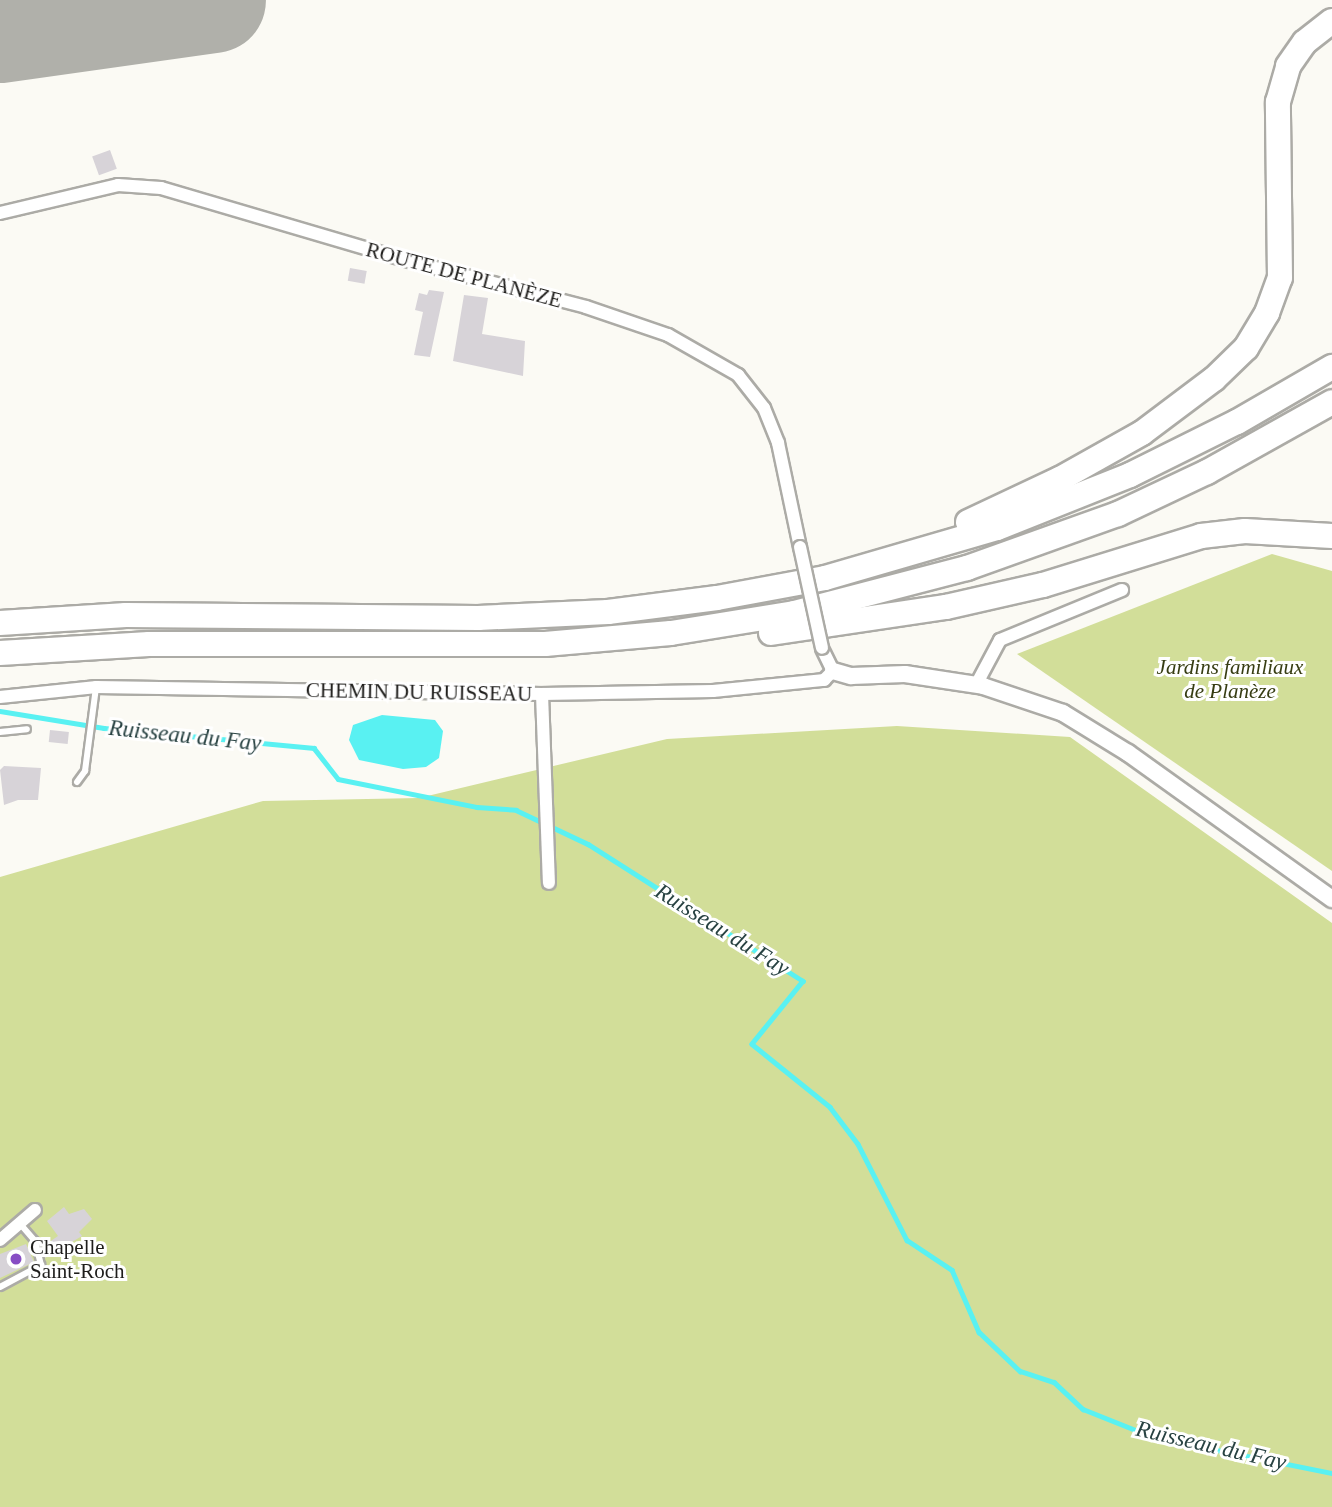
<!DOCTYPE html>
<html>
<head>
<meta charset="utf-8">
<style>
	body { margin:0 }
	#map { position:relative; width:1332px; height:1507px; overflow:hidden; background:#fbfaf4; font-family:Georgia,serif }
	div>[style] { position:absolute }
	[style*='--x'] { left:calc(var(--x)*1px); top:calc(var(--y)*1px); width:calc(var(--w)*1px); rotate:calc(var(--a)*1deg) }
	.green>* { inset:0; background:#d2de99 }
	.water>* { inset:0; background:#59f1f2 }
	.stream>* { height:4.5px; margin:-2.25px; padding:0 2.25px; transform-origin:2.25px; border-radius:2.25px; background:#59f1f2 }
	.runway>* { height:105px; margin:-52.5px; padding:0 52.5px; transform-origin:52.5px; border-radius:52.5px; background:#b0b0aa }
	.building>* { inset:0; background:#d7d3d8; transform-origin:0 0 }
	.roads { filter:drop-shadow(2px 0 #acaba6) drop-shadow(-2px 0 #acaba6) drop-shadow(0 2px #acaba6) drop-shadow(0 -2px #acaba6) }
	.service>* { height:6px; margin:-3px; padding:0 3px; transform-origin:3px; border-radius:3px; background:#fff }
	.minor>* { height:12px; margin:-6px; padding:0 6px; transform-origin:6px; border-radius:6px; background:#fff }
	.tertiary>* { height:16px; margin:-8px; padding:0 8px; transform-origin:8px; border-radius:8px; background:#fff }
	.motorway>* { height:24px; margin:-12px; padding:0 12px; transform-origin:12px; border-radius:12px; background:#fff }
	.bridges { filter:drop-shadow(2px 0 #acaba6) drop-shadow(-2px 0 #acaba6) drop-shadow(0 2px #acaba6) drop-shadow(0 -2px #acaba6) }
	.minor-bridge>* { height:12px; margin:-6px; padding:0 6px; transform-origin:6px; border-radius:6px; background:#fff }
	.dots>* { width:19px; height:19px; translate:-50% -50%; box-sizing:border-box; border:4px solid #fff; border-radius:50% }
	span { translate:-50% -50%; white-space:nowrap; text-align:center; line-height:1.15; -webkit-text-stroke:6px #fff; paint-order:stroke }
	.street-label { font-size:21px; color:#1e1d1b }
	.park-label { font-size:21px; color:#373d13; font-style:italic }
	.poi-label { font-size:21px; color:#1e1d1b }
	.left { translate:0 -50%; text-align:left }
	.water-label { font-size:23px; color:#284242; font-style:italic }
</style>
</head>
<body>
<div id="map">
	<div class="green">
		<div style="clip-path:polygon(1272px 554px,1332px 571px,1332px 871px,1017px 654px)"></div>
		<div style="clip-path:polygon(897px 726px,1070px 737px,1332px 923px,1332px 1507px,0 1507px,0 877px,263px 801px,419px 798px,667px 739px)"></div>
	</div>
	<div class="water">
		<div style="clip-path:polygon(382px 715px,435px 720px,443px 731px,439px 758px,426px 767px,403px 769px,359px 760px,349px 740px,353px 725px)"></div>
	</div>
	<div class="stream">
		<div style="--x:0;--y:711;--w:105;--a:9.3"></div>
		<div style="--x:104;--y:728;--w:211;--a:5.4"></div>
		<div style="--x:314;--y:748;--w:39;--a:52"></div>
		<div style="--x:338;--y:779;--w:142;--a:11.4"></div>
		<div style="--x:477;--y:807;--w:39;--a:4"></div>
		<div style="--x:516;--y:810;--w:80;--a:25.3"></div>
		<div style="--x:588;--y:844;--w:255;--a:32.5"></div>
		<div style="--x:803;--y:981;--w:81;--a:129"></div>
		<div style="--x:752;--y:1044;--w:100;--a:38.9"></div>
		<div style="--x:830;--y:1107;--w:46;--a:52.9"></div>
		<div style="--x:858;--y:1144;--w:108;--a:63"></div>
		<div style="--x:907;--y:1240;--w:54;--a:33.7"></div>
		<div style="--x:952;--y:1270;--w:68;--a:66.5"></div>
		<div style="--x:979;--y:1332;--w:57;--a:43.6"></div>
		<div style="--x:1020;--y:1371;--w:36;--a:18"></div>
		<div style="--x:1054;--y:1382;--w:40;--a:43"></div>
		<div style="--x:1083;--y:1409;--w:75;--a:21.8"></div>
		<div style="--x:1153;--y:1437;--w:183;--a:11.4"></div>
	</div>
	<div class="runway">
		<div style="--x:0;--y:30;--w:215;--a:-8"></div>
	</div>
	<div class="building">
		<div style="left:110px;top:150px;width:20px;height:19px;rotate:70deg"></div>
		<div style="left:350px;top:268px;width:17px;height:13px;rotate:10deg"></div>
		<div style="clip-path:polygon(429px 290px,444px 292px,430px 357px,414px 355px,423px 312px,415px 310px,419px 293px,427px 295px)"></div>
		<div style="clip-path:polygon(464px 295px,488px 298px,482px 334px,525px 341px,523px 376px,453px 361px)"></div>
		<div style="left:50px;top:730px;width:19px;height:12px;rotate:6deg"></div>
		<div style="clip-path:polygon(4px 766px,41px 768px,38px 800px,18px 800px,4px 805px,0 770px)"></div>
		<div style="clip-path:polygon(64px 1207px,69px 1214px,84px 1209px,92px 1219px,79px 1232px,82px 1236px,45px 1258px,42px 1247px,58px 1236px,47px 1221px)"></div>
		<div style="clip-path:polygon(26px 1244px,34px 1262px,0 1278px,0 1254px)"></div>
	</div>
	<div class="roads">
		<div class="service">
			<div style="--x:0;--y:732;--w:27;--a:-6"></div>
			<div style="--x:77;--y:782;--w:14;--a:-54"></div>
			<div style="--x:85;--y:771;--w:85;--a:-82.5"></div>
			<div style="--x:0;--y:1287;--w:47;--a:-28.2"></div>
			<div style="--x:41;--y:1265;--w:25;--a:-104"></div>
			<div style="--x:35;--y:1241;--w:23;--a:-131"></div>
		</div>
		<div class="minor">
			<div style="--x:0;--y:213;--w:121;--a:-13.3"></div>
			<div style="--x:118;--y:185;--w:43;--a:4"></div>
			<div style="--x:161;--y:188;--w:270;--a:16.4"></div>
			<div style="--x:420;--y:264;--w:171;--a:14.5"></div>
			<div style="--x:586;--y:307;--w:87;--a:18.9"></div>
			<div style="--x:668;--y:335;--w:81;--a:29.7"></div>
			<div style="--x:738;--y:375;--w:42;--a:51.8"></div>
			<div style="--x:764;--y:408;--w:38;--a:68"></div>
			<div style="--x:778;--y:443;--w:106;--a:78.1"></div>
			<div style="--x:976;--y:685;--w:51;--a:-61.9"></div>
			<div style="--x:1000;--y:640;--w:132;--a:-22.3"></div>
			<div style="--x:542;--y:694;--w:189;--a:87.9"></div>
			<div style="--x:0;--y:697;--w:97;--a:-5.9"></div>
			<div style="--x:96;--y:687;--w:446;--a:0.9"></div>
			<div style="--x:542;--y:694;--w:171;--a:-1"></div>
			<div style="--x:713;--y:691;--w:112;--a:-5.7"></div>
			<div style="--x:824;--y:680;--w:13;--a:-45"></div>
			<div style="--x:833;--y:671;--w:25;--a:-116"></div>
			<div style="--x:0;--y:1240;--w:46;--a:-40.6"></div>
		</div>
		<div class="tertiary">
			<div style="--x:833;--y:671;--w:19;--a:16"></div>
			<div style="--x:851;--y:676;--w:54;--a:-2.1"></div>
			<div style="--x:905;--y:674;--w:79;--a:8.7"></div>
			<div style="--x:983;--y:686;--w:84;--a:18.6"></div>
			<div style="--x:1063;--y:713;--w:76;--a:31.6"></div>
			<div style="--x:1128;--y:753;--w:251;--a:35.6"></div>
		</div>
		<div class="motorway">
			<div style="--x:968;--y:522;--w:102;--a:-25.1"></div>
			<div style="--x:1060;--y:479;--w:94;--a:-29.3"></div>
			<div style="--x:1142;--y:433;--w:90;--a:-36.9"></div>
			<div style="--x:1214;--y:379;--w:45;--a:-44.1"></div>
			<div style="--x:1246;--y:348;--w:41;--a:-59"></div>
			<div style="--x:1267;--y:313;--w:37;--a:-70"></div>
			<div style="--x:1280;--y:278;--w:176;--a:-90.7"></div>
			<div style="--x:1278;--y:102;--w:37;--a:-74"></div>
			<div style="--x:1288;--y:66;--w:29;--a:-55"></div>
			<div style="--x:1305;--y:42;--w:34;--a:-38"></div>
			<div style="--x:0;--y:623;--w:126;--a:-3.6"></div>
			<div style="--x:126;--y:615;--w:352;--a:0.5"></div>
			<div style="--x:478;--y:618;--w:130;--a:-2.6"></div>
			<div style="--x:608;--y:612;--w:110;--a:-7.3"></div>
			<div style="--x:717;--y:598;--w:110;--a:-10.5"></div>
			<div style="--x:825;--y:578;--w:179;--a:-16.2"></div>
			<div style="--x:997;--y:528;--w:143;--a:-21.7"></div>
			<div style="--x:1130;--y:475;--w:119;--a:-26.4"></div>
			<div style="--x:1237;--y:422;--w:110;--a:-30.1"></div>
			<div style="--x:771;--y:633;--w:177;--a:-8.5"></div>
			<div style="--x:946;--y:607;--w:99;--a:-12.8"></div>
			<div style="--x:1043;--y:585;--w:165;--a:-17.2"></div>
			<div style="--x:1201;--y:536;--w:44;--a:-6.5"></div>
			<div style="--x:1245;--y:531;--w:87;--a:3.3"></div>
			<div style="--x:0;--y:653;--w:149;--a:-3.5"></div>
			<div style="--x:149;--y:644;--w:396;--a:0"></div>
			<div style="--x:545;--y:644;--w:126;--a:-5"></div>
			<div style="--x:671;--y:633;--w:125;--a:-9.2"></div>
			<div style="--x:794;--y:613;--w:179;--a:-14.6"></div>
			<div style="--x:967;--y:568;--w:160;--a:-19.7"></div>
			<div style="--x:1118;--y:514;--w:98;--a:-25.3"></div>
			<div style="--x:1207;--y:472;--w:143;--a:-29.2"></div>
		</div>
	</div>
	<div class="bridges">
		<div class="minor-bridge">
			<div style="--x:800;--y:547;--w:103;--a:77.7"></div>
		</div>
	</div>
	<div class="dots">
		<div style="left:16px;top:1259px;background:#874dc4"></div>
	</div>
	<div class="street-label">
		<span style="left:464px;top:275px;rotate:15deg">ROUTE DE PLANÈZE</span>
		<span style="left:419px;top:692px;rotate:1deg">CHEMIN DU RUISSEAU</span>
	</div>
	<div class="park-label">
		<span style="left:1230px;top:679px">Jardins familiaux<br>de Planèze</span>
	</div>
	<div class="poi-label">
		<span class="left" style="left:30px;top:1259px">Chapelle<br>Saint-Roch</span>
	</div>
	<div class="water-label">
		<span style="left:185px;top:736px;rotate:6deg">Ruisseau du Fay</span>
		<span style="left:722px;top:930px;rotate:32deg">Ruisseau du Fay</span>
		<span style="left:1211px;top:1446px;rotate:13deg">Ruisseau du Fay</span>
	</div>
</div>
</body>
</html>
